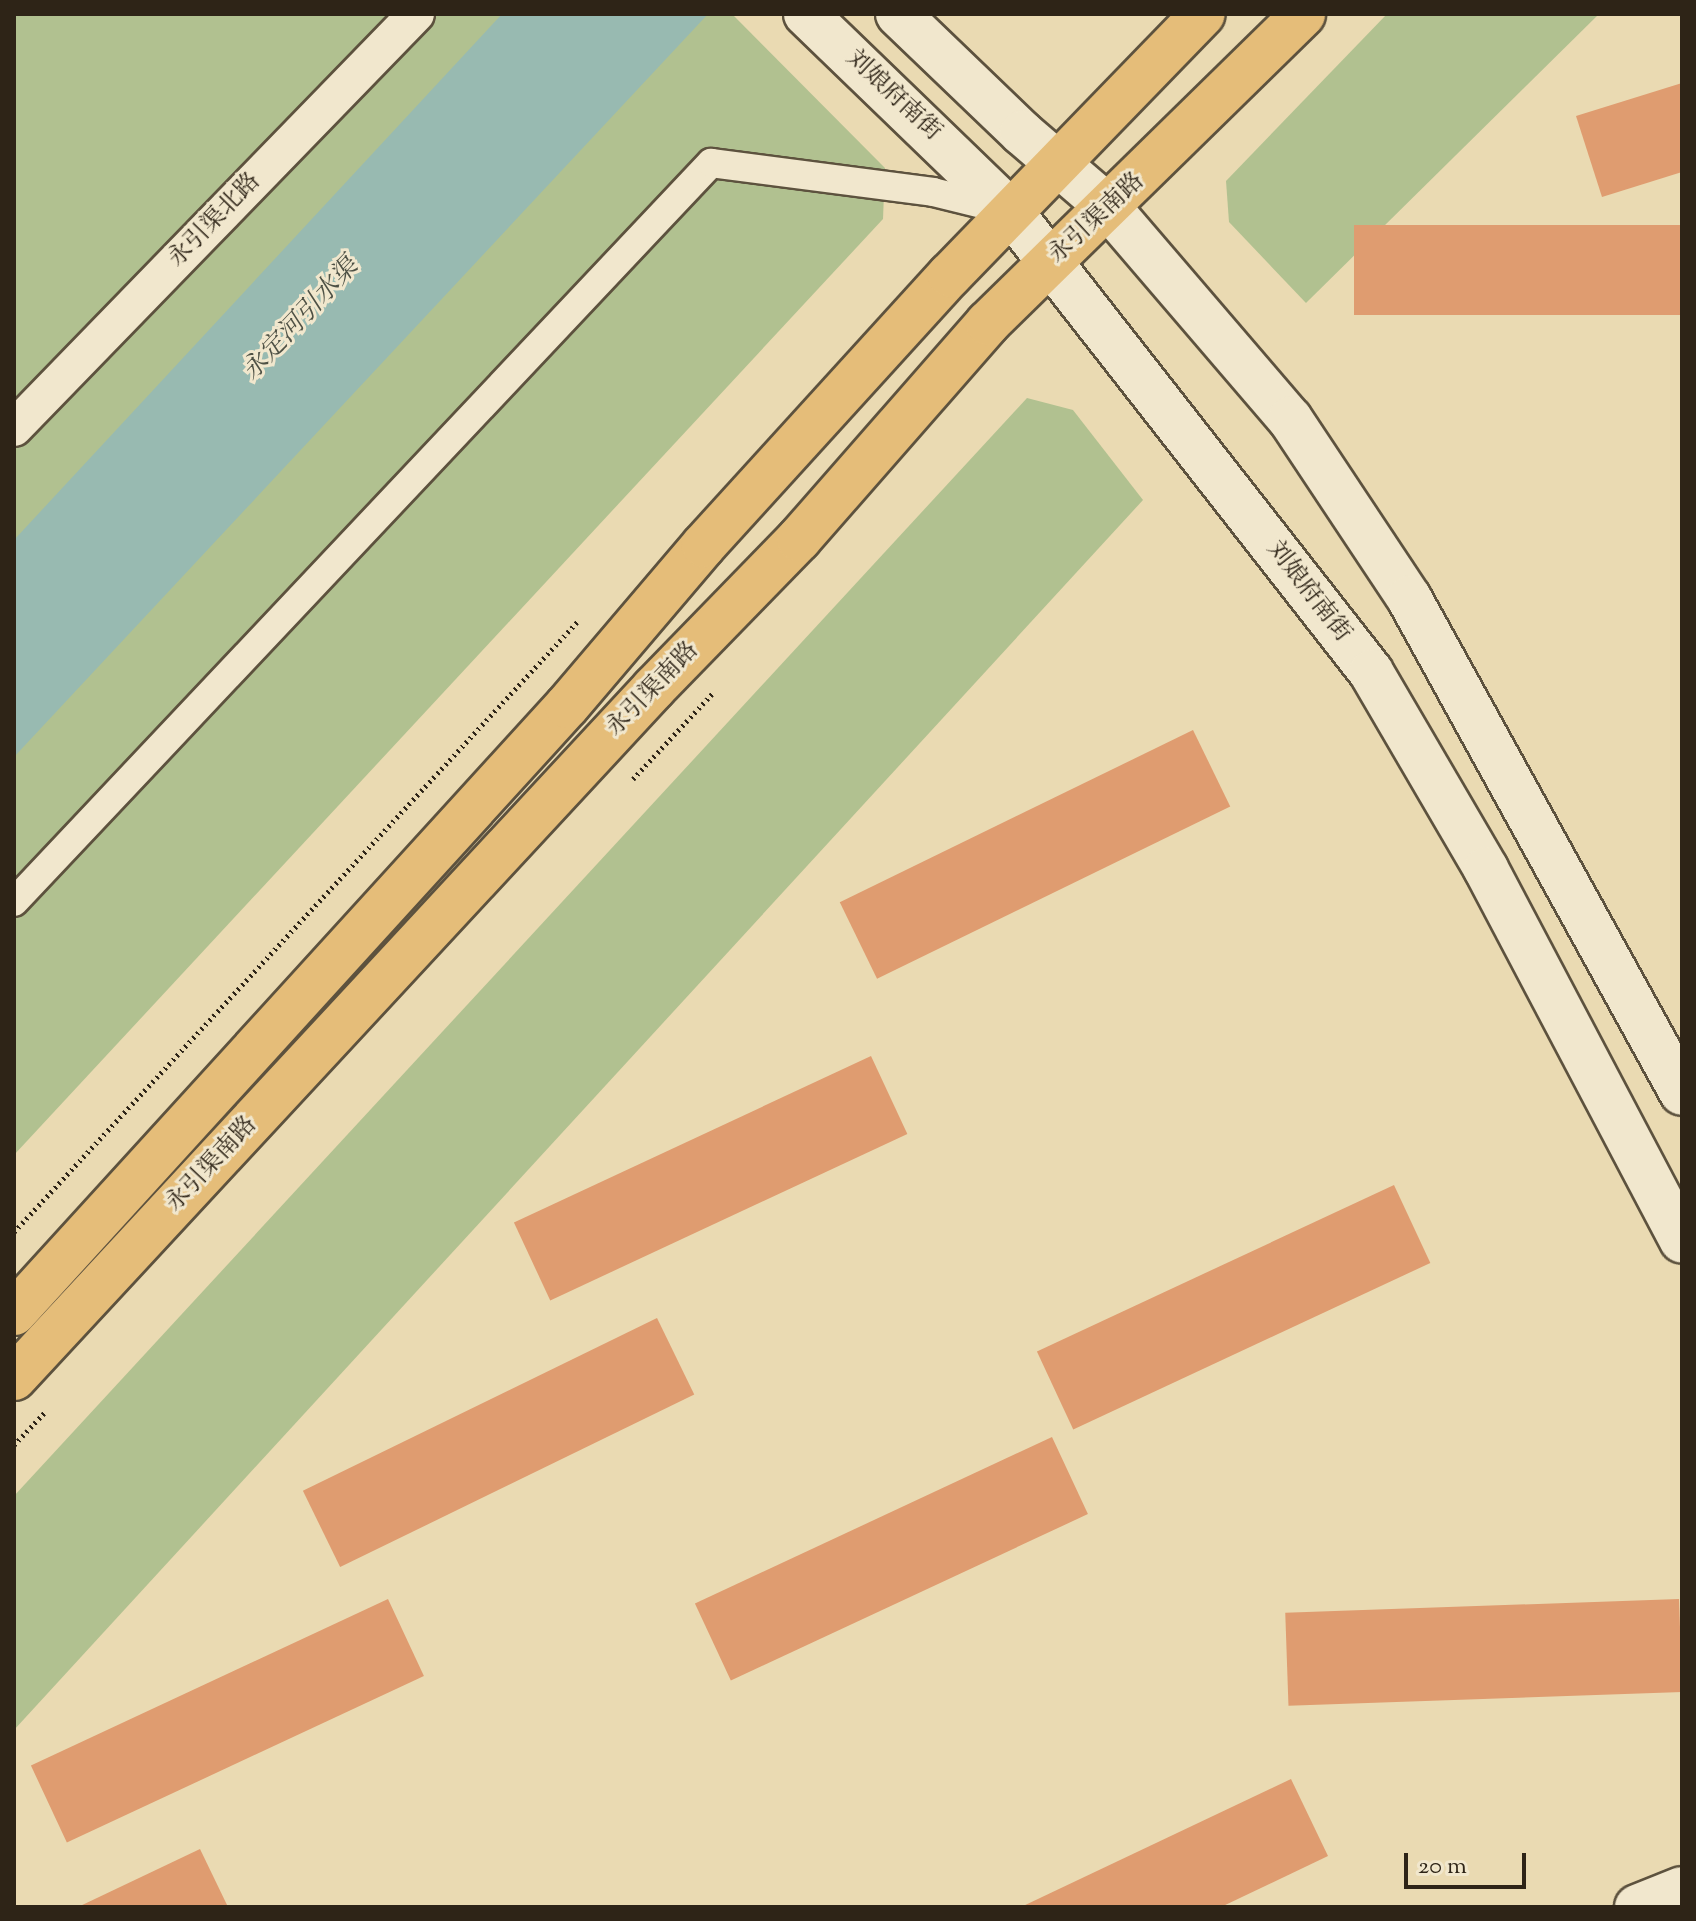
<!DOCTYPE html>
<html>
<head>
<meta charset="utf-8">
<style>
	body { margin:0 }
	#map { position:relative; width:1696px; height:1921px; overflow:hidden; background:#eadab2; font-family:"Sorts Mill Goudy","Noto Serif SC",serif }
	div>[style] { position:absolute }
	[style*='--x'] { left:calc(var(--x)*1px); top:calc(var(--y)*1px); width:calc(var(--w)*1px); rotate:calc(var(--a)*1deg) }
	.green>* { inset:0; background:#b1c190 }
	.water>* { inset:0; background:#98bab1 }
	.building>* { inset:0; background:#df9c70; transform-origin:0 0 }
	.path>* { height:5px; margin-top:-2.5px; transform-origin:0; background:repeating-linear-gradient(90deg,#2e2417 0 2px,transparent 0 6px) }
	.roads { filter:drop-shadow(2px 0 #5d523e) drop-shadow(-2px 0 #5d523e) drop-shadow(0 2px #5d523e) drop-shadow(0 -2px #5d523e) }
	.pedestrian>* { height:28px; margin:-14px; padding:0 14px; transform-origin:14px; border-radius:14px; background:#f1e7cd }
	.minor>* { height:36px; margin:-18px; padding:0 18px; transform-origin:18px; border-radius:18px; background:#f1e7cd }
	.tertiary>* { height:44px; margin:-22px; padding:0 22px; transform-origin:22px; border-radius:22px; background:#f1e7cd }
	.secondary>* { height:44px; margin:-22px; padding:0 22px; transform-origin:22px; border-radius:22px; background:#f1e7cd }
	.primary>* { height:44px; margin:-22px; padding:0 22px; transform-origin:22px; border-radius:22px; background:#e5bd79 }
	span { translate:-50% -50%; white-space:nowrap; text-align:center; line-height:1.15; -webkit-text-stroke:6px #f1e7cd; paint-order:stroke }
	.street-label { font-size:24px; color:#2e2417 }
	.water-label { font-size:26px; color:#4e5145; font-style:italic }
	.frame { position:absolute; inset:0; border:16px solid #2e2417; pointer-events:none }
	.scale { position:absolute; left:1404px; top:1853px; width:122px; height:36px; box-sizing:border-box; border:4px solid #2e2417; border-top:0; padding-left:10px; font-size:24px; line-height:28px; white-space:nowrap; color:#2e2417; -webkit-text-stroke:6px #f1e7cd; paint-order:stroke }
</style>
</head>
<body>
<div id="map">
	<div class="green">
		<div style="clip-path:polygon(14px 14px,732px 14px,885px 168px,883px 219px,14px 1155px)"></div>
		<div style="clip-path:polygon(1387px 14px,1599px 14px,1306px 303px,1229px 222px,1226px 181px)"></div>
		<div style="clip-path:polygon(1027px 398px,1073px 410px,1143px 500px,14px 1730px,14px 1496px)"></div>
	</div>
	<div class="water">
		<div style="clip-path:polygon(502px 14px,708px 14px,14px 757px,14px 540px)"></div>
	</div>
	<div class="building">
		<div style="clip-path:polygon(1682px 83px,1682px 172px,1602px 197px,1576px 116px)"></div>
		<div style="left:1682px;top:225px;width:90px;height:328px;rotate:90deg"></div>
		<div style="left:1193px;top:730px;width:85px;height:393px;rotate:64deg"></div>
		<div style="left:871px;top:1056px;width:86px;height:394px;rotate:65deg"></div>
		<div style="left:1394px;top:1185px;width:86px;height:394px;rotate:65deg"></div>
		<div style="left:657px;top:1318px;width:85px;height:394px;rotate:64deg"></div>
		<div style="left:1052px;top:1437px;width:85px;height:394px;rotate:65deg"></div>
		<div style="left:388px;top:1599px;width:85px;height:394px;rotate:65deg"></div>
		<div style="left:1679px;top:1599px;width:93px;height:394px;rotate:88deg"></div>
		<div style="clip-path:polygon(1291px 1779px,1328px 1856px,1221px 1907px,1021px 1907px)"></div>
		<div style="clip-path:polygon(200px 1849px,228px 1907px,78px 1907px)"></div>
	</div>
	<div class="path">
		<div style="--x:633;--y:779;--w:117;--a:-47.1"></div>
		<div style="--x:14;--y:1232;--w:832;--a:-47.29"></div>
		<div style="--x:14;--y:1445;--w:47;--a:-46.7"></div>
	</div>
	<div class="roads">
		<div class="pedestrian">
			<div style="--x:14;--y:902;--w:1016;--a:-46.68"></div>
			<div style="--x:711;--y:163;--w:224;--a:7.4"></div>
			<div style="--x:933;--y:192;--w:71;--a:13.8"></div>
		</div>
		<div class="minor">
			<div style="--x:14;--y:428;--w:577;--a:-45.84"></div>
		</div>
		<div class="tertiary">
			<div style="--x:1637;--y:1907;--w:48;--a:-21.8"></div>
		</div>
		<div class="secondary">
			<div style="--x:806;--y:14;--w:285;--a:44"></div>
			<div style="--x:1011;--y:212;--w:584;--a:51.95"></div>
			<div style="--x:1371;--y:672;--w:228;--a:59.7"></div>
			<div style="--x:1486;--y:869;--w:420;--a:62.2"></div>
			<div style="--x:898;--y:14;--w:172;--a:43.8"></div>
			<div style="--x:1022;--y:133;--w:113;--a:40.7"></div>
			<div style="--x:1108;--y:207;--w:279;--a:49.4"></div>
			<div style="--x:1290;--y:419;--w:215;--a:56.4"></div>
			<div style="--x:1409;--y:598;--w:565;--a:61.12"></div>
		</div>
		<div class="primary">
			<div style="--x:14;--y:1313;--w:821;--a:-47.67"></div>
			<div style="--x:567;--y:706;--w:211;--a:-49.6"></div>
			<div style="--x:704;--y:545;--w:365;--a:-47.7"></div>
			<div style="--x:950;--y:275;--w:363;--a:-45.9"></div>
			<div style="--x:14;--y:1378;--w:941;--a:-47.15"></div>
			<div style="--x:654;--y:688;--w:208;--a:-45.8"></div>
			<div style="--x:799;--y:539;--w:287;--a:-48.8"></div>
			<div style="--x:988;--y:323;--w:441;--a:-44.4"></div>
		</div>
	</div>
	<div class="street-label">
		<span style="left:893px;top:96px;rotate:43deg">刘娘府南街</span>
		<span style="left:1097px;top:219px;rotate:-43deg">永引渠南路</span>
		<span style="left:215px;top:221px;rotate:-46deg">永引渠北路</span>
		<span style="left:1308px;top:592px;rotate:52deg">刘娘府南街</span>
		<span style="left:653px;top:690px;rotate:-46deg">永引渠南路</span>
		<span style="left:212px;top:1165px;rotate:-47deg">永引渠南路</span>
	</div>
	<div class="water-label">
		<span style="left:301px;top:320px;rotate:-47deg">永定河引水渠</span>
	</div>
	<div class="frame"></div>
	<div class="scale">20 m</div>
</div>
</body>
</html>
